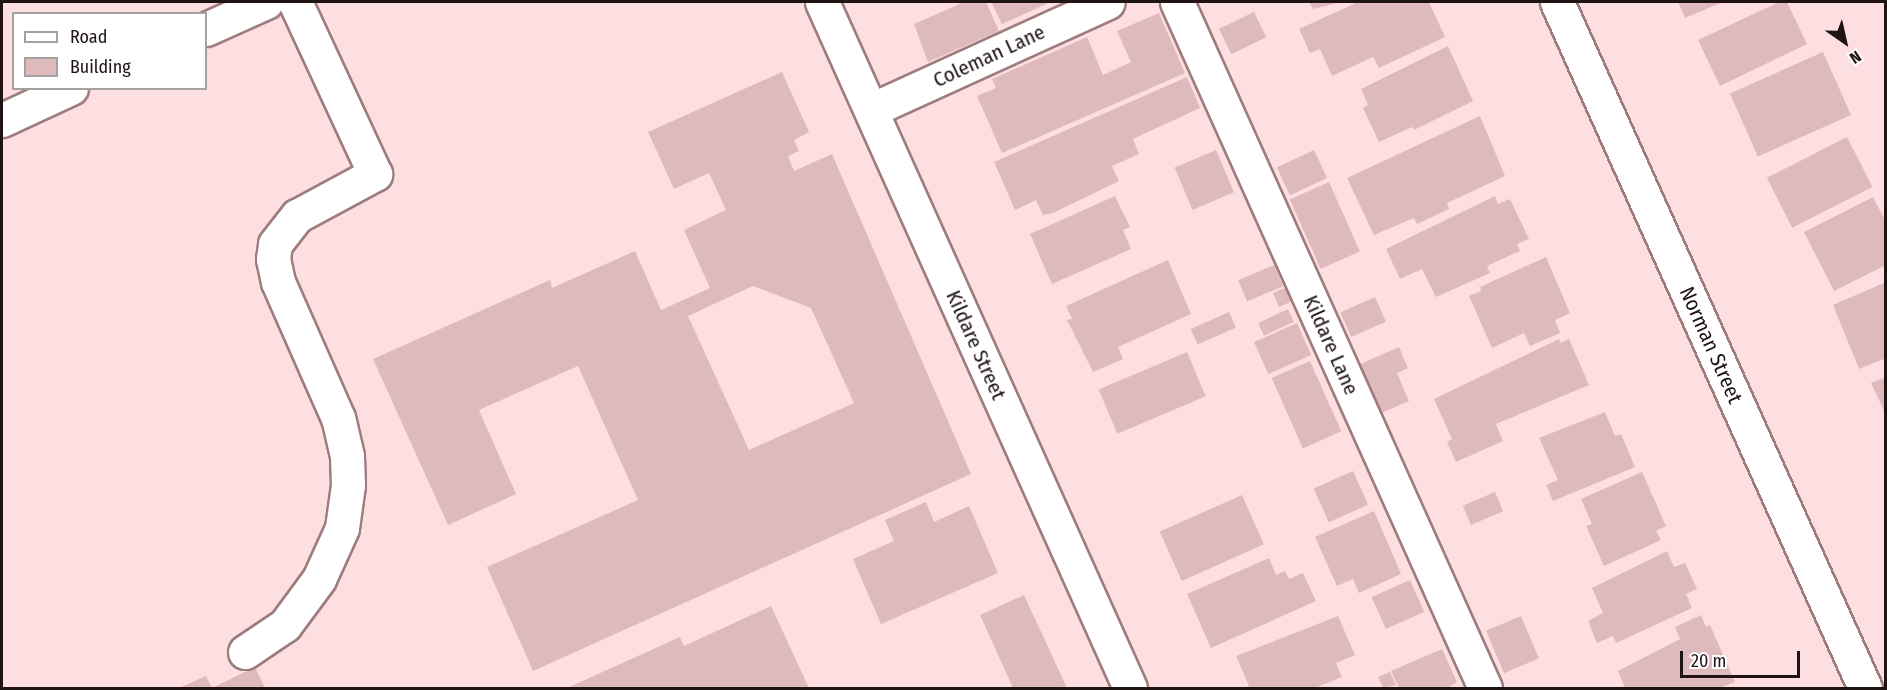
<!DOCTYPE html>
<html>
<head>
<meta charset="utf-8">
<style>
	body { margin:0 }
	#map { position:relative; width:1887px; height:690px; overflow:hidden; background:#fedfe1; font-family:"Fira Sans Condensed",sans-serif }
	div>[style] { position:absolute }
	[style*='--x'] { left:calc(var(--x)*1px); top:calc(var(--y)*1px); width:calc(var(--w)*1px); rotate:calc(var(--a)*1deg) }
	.building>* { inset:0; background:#dfbabc; transform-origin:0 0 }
	.roads { filter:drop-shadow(2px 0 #9e7c7e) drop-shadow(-2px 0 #9e7c7e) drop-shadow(0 2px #9e7c7e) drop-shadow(0 -2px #9e7c7e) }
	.minor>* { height:33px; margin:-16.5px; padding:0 16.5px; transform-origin:16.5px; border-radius:16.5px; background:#fff }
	span { translate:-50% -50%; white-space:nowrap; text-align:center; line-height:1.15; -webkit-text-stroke:4.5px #fff; paint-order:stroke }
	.street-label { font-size:21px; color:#201314 }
	.frame { position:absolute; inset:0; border:3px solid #201314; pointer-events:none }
	.legend { position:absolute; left:12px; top:12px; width:195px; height:78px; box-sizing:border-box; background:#fff; border:2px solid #a6a1a1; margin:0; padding:8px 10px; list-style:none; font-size:18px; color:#201314 }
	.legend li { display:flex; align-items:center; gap:12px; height:30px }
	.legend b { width:30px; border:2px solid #a6a1a1 }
	.north { position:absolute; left:1815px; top:12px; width:60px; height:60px; -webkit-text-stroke:4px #fff; paint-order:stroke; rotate:146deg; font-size:16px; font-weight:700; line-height:24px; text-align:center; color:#201314 }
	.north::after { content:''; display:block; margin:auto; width:21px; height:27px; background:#201314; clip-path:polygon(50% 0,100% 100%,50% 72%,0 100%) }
	.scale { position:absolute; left:1680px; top:651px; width:120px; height:27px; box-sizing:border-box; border:3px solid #201314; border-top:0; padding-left:8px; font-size:18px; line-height:21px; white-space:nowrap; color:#201314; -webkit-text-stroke:4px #fff; paint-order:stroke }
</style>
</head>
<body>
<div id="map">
	<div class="building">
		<div style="clip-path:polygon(964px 2px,986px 2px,999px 31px,928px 62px,914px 24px)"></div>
		<div style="clip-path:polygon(991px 2px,1051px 2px,1002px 24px)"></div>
		<div style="clip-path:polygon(1309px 2px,1342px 2px,1313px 9px)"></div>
		<div style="clip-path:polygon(1358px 2px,1429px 2px,1445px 37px,1379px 68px,1373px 57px,1332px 76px,1320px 49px,1310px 53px,1299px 29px)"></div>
		<div style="clip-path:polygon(1678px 2px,1723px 2px,1685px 18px)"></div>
		<div style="clip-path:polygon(1779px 2px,1787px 2px,1807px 44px,1720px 86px,1698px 40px)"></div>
		<div style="left:1254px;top:12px;width:28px;height:39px;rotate:64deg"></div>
		<div style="clip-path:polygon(1159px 13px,1185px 73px,1002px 153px,977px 96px,996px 88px,992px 79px,1087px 37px,1103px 75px,1131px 62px,1117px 31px)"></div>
		<div style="clip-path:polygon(1448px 46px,1473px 101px,1414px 130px,1412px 127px,1379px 142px,1363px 108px,1368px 105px,1361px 89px)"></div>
		<div style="left:1823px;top:52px;width:69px;height:102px;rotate:66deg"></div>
		<div style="clip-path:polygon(evenodd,782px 72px,809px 132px,794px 140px,799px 151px,788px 156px,794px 171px,832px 154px,971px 474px,533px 671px,487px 567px,638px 500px,578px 366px,479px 410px,516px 494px,448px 525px,373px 359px,550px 280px,552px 288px,635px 251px,661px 310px,710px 288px,684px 230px,726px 210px,709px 173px,674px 189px,648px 132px,782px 72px,753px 286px,811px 308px,854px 403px,749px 450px,688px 316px,753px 286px)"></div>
		<div style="clip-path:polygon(1187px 77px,1200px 108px,1133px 139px,1139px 154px,1112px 166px,1119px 181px,1053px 213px,1043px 215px,1036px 200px,1015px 210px,994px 162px)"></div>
		<div style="clip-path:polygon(1480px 116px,1505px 176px,1447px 203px,1449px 209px,1417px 224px,1414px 218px,1374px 235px,1347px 178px)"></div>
		<div style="left:1847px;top:137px;width:56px;height:90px;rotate:63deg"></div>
		<div style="left:1216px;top:150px;width:46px;height:45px;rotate:67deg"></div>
		<div style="left:1314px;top:150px;width:31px;height:41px;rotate:65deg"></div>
		<div style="left:1329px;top:182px;width:76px;height:43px;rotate:66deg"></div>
		<div style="clip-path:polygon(1115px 196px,1130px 227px,1123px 230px,1131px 249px,1052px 284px,1030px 234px)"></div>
		<div style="clip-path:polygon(1495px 196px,1498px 204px,1510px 199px,1529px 239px,1517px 244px,1520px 251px,1487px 266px,1490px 273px,1436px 297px,1422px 269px,1400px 279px,1386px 249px)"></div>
		<div style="clip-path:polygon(1873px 197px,1886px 222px,1886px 265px,1834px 291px,1804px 232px)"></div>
		<div style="clip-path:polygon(1546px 257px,1570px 313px,1555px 320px,1560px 333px,1530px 346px,1524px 333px,1492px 348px,1469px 296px,1481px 291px,1480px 287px)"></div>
		<div style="clip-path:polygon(1168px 260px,1191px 314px,1118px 347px,1123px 359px,1093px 372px,1067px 320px,1072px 319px,1066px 306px)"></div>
		<div style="left:1274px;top:265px;width:23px;height:39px;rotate:67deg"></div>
		<div style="clip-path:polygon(1886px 282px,1886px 358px,1859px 369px,1833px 305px)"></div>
		<div style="left:1285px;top:288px;width:15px;height:13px;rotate:67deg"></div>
		<div style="left:1375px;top:297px;width:27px;height:38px;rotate:66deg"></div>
		<div style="left:1288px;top:309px;width:14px;height:33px;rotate:65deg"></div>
		<div style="left:1229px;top:312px;width:17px;height:42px;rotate:66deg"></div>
		<div style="left:1297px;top:323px;width:35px;height:47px;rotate:66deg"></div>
		<div style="clip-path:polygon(1559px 339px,1560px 343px,1569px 339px,1589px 385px,1496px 424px,1503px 441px,1456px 462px,1447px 442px,1452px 439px,1434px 399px)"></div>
		<div style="clip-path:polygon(1399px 347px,1408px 368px,1397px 373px,1409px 401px,1379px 414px,1358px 365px)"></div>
		<div style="left:1187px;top:352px;width:48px;height:96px;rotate:67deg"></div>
		<div style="left:1310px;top:361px;width:77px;height:42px;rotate:66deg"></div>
		<div style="clip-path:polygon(1886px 377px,1886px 415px,1871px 383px)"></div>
		<div style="clip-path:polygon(1605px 412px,1615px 436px,1621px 434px,1635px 467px,1553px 501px,1546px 485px,1558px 480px,1539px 438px)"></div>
		<div style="left:1353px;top:471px;width:37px;height:43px;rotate:66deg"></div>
		<div style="clip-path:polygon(1642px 472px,1666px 526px,1656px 531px,1661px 540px,1604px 566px,1586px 526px,1592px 524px,1581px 499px)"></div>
		<div style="left:1495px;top:492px;width:21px;height:35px;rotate:67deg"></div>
		<div style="left:1242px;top:495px;width:54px;height:90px;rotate:66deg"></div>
		<div style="clip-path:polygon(926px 502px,934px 522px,969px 506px,998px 573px,881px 624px,853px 559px,894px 541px,885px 520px)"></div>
		<div style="clip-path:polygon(1374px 511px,1401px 574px,1359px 593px,1353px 579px,1337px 586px,1315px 537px)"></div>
		<div style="clip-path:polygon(1667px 551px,1674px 567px,1685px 563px,1697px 589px,1686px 594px,1692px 608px,1616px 643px,1613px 636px,1597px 643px,1588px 621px,1603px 613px,1592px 588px)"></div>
		<div style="clip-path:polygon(1269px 558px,1276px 575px,1285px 571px,1289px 579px,1303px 573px,1316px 601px,1211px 648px,1187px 594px)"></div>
		<div style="left:1410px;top:580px;width:35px;height:42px;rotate:66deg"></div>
		<div style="clip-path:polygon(1024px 595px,1067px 688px,1013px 688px,980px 615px)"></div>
		<div style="clip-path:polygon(771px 606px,809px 688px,567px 688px,680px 637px,684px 646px)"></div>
		<div style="clip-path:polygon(1701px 615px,1706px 627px,1710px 625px,1735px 682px,1720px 688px,1625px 688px,1618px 671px,1680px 639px,1675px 627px)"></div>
		<div style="clip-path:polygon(1338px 616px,1355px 655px,1336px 663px,1342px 677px,1315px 688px,1244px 688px,1249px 686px,1236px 656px)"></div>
		<div style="left:1521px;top:616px;width:46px;height:38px;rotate:67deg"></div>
		<div style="clip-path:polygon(1442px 649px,1457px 682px,1447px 688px,1399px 688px,1391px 671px)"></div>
		<div style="clip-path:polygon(255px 667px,265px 688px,179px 688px,206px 676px,212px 688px)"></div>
		<div style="clip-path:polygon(1390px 672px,1396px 685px,1383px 688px,1378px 677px)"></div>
	</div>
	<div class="roads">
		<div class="minor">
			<div style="--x:822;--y:2;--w:752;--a:65.82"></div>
			<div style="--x:1177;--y:2;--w:752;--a:65.82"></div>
			<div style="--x:1557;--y:2;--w:752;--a:65.82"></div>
			<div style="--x:206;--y:29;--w:66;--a:-24.2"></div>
			<div style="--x:871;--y:110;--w:260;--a:-24.5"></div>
			<div style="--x:2;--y:120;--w:76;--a:-24.9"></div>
			<div style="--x:245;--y:652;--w:48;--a:-34"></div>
			<div style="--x:285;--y:625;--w:57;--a:-53.5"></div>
			<div style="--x:319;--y:579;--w:56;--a:-65.7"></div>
			<div style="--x:342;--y:528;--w:43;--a:-82.1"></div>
			<div style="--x:348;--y:485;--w:29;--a:-92"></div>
			<div style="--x:347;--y:456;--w:39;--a:-103"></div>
			<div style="--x:338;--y:418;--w:149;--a:-113.8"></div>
			<div style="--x:278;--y:282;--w:24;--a:-102"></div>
			<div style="--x:273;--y:259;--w:15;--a:-82"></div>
			<div style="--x:275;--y:244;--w:36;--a:-52"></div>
			<div style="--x:297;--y:216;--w:89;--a:-28.3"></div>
			<div style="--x:375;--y:174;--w:190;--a:-114.9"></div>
		</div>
	</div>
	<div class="street-label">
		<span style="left:989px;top:56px;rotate:-25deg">Coleman Lane</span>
		<span style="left:976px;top:345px;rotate:66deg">Kildare Street</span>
		<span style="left:1331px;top:345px;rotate:66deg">Kildare Lane</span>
		<span style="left:1711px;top:345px;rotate:66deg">Norman Street</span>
	</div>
	<div class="frame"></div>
	<ul class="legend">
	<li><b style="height:8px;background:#fff"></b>Road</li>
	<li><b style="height:16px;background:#dfbabc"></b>Building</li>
	</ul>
	<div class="north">N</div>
	<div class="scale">20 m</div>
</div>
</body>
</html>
